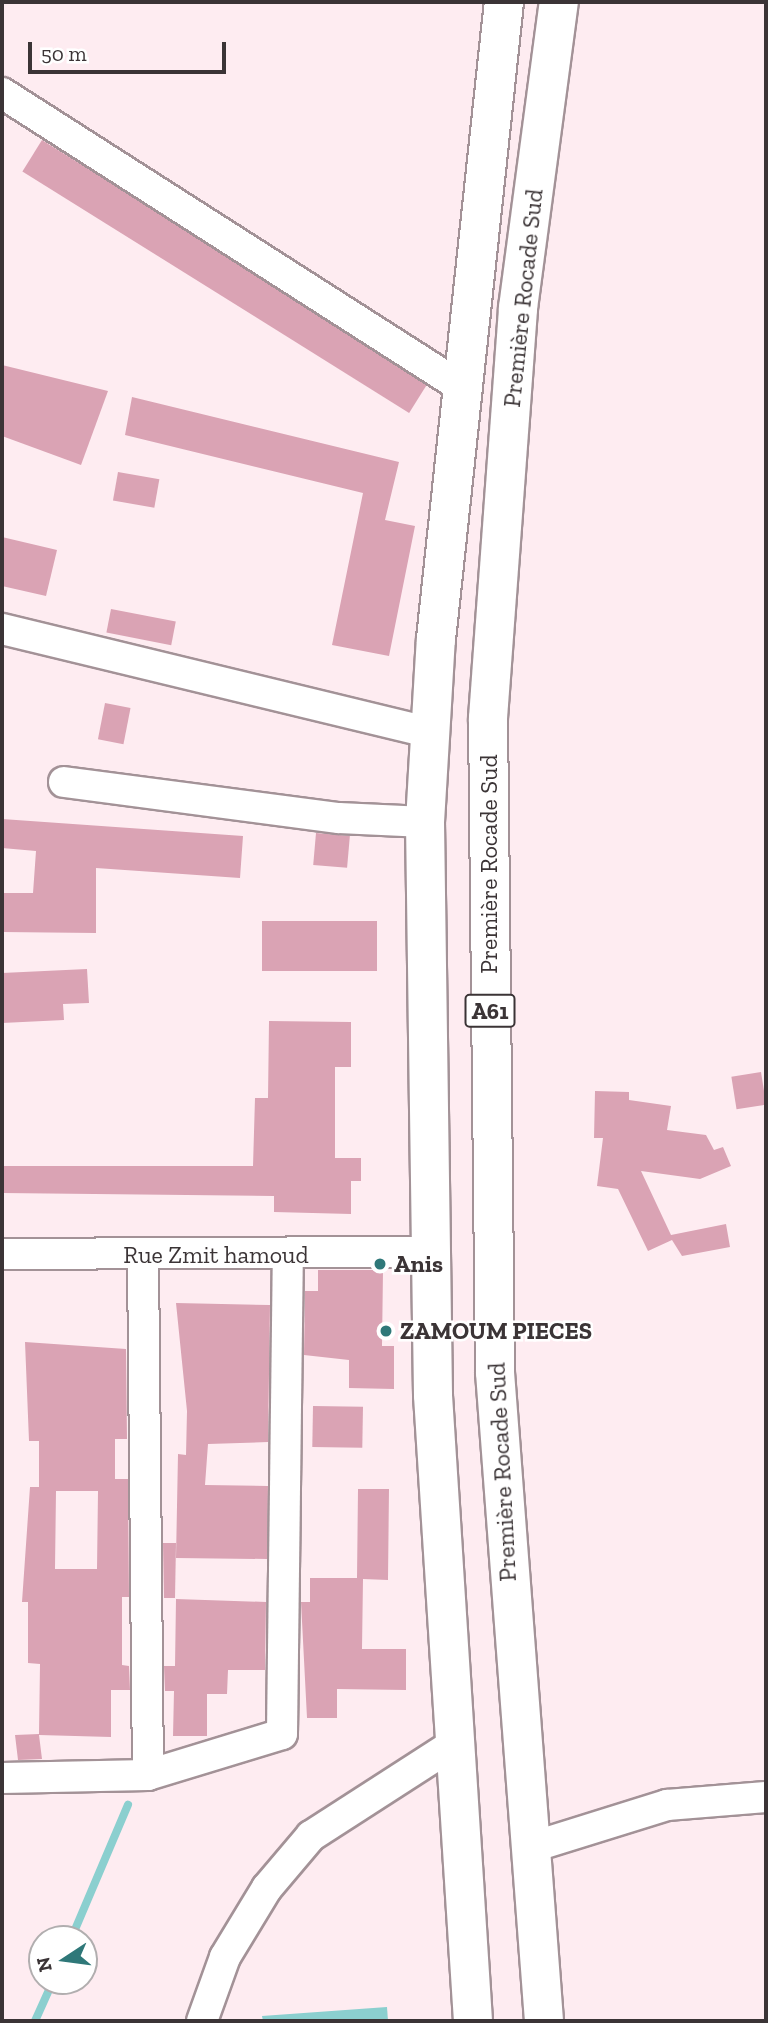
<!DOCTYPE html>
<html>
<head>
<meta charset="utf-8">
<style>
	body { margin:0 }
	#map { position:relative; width:768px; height:2023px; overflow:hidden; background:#feecf1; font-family:"Zilla Slab",serif }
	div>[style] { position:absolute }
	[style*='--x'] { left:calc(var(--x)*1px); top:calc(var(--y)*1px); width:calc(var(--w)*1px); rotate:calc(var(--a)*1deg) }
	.water>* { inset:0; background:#8bcfcf }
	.stream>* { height:8px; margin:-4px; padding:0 4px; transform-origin:4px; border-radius:4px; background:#8bcfcf }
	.building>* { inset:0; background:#daa3b4; transform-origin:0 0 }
	.roads { filter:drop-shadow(2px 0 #a39297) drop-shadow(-2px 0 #a39297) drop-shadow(0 2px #a39297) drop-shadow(0 -2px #a39297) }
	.minor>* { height:30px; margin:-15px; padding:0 15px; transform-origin:15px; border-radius:15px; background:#fff }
	.highway>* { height:38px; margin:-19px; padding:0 19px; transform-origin:19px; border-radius:19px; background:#fff }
	.dots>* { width:19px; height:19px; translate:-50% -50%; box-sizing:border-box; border:4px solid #fff; border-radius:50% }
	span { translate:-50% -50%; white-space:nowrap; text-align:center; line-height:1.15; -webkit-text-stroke:5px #fff; paint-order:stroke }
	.shield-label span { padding:2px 5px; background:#fff; border:2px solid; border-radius:5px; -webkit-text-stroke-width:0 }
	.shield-label { font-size:23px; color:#3b3436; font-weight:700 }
	.street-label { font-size:24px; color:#3b3436 }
	.poi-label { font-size:24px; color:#3b3436; font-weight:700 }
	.left { translate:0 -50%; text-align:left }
	.frame { position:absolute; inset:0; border:4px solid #3b3436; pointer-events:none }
	.north { position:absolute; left:28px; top:1925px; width:70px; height:70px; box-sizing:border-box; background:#fff; border:2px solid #b1aeaf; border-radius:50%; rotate:257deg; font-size:19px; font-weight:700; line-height:28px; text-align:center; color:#3b3436 }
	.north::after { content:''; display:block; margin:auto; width:24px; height:32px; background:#2f7879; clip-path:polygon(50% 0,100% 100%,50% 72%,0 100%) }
	.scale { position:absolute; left:28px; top:42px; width:198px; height:32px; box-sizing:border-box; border:4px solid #3b3436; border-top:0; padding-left:9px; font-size:21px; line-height:24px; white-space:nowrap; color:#3b3436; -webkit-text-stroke:5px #fff; paint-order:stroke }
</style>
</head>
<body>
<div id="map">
	<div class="water">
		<div style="clip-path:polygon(387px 2007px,388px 2021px,263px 2021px,262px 2016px)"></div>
	</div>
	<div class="stream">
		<div style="--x:71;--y:1939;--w:146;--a:-67"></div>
		<div style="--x:35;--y:2021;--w:44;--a:-65.8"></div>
	</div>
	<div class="building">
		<div style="left:42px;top:140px;width:456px;height:37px;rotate:32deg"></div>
		<div style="clip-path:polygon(2px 365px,108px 391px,81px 465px,2px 436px)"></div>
		<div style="clip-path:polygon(132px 397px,399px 462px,385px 520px,415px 526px,389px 656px,332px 645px,363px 493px,125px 435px)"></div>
		<div style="left:118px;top:472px;width:42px;height:29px;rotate:10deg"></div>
		<div style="clip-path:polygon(2px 537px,57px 550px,46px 596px,2px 586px)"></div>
		<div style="left:111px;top:609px;width:66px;height:24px;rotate:11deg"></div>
		<div style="left:105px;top:703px;width:26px;height:37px;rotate:11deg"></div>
		<div style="clip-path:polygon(2px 819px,243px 836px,240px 878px,96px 868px,96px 933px,2px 932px,2px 893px,33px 893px,36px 851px,2px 848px)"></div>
		<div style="left:316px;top:833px;width:34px;height:32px;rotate:5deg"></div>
		<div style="left:262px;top:921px;width:115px;height:50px"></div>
		<div style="clip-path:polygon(87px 969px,89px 1003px,63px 1004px,64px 1020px,2px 1023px,2px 973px)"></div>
		<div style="clip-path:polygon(269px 1021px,351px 1022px,351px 1067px,335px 1067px,335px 1158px,361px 1158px,361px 1181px,351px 1181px,351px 1214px,274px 1212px,274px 1196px,2px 1193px,2px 1166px,253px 1166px,255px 1098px,268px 1098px)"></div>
		<div style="left:761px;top:1072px;width:33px;height:30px;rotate:81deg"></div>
		<div style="clip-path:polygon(595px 1091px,629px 1092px,629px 1100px,671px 1106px,667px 1130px,706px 1135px,714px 1150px,723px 1147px,731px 1166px,700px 1179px,641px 1171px,671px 1235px,726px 1224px,730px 1247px,682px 1256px,672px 1240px,648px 1251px,618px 1189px,597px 1186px,603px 1138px,594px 1138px)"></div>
		<div style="clip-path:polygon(318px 1270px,383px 1270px,382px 1346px,394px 1346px,394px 1389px,349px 1388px,349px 1360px,304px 1355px,305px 1291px,318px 1291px)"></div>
		<div style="clip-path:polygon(176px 1303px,270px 1305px,268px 1442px,208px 1444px,205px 1485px,268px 1486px,267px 1559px,176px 1558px,178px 1454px,186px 1455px,187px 1411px)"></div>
		<div style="clip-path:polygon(evenodd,25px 1342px,126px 1349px,127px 1439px,115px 1439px,115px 1479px,128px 1479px,129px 1597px,122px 1597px,122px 1665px,129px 1666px,130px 1690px,111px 1690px,111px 1737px,39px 1735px,42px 1759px,18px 1760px,15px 1735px,39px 1734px,40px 1664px,28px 1663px,28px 1602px,22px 1602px,30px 1487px,39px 1487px,39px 1441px,29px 1441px,25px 1342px,56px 1491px,98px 1491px,97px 1569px,55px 1569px,56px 1491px)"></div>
		<div style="left:313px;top:1406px;width:50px;height:41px;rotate:1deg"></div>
		<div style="clip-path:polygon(358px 1489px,389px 1489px,388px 1580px,363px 1579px,362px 1649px,406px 1649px,406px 1690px,337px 1689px,337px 1718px,307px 1718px,301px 1602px,310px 1602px,310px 1578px,357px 1578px)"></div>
		<div style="clip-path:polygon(163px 1543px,176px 1543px,175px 1598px,164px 1598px)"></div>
		<div style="clip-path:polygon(176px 1599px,266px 1602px,265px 1670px,228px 1670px,227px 1694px,207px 1694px,207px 1736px,173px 1736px,174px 1691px,165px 1691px,164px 1666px,175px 1666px)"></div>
	</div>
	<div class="roads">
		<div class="minor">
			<div style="--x:2;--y:93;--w:544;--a:32.61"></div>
			<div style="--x:2;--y:629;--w:442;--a:13.6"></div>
			<div style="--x:64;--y:782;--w:277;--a:7.5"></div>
			<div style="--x:339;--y:818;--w:86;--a:2.7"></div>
			<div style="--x:2;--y:1254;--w:428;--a:-0.3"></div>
			<div style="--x:143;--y:1256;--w:519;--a:89.45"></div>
			<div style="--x:148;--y:1775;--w:140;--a:-17"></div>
			<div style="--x:282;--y:1734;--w:478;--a:-89.3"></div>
			<div style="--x:2;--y:1778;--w:146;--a:-1.2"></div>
			<div style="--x:529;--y:1848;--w:145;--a:-17.3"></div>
			<div style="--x:667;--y:1805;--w:99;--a:-4.6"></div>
			<div style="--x:202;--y:2021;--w:68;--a:-70.2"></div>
			<div style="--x:225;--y:1957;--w:81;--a:-58.7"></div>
			<div style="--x:267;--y:1888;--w:68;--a:-49.8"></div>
			<div style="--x:311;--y:1836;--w:168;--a:-32.8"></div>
		</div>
		<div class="highway">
			<div style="--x:473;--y:2021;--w:627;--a:-93.66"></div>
			<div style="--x:433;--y:1395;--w:573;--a:-90.8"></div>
			<div style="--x:425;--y:822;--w:183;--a:-86.6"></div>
			<div style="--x:436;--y:639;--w:641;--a:-83.91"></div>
			<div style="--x:544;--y:2021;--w:651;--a:-94.32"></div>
			<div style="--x:495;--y:1372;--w:654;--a:-90.61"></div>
			<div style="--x:488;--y:718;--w:411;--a:-85.8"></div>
			<div style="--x:518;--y:308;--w:309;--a:-82.4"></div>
		</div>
	</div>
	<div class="dots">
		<div style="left:380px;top:1264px;background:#2f7879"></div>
		<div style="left:386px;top:1331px;background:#2f7879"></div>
	</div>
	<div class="shield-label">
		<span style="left:490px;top:1011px">A61</span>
	</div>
	<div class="street-label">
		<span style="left:523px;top:298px;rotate:-84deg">Première Rocade Sud</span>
		<span style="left:489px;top:864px;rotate:-90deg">Première Rocade Sud</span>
		<span style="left:216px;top:1255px">Rue Zmit hamoud</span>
		<span style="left:502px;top:1472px;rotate:-93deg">Première Rocade Sud</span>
	</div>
	<div class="poi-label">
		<span class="left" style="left:394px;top:1264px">Anis</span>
		<span class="left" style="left:400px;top:1331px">ZAMOUM PIECES</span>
	</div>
	<div class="frame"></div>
	<div class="north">N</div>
	<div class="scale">50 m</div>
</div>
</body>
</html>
